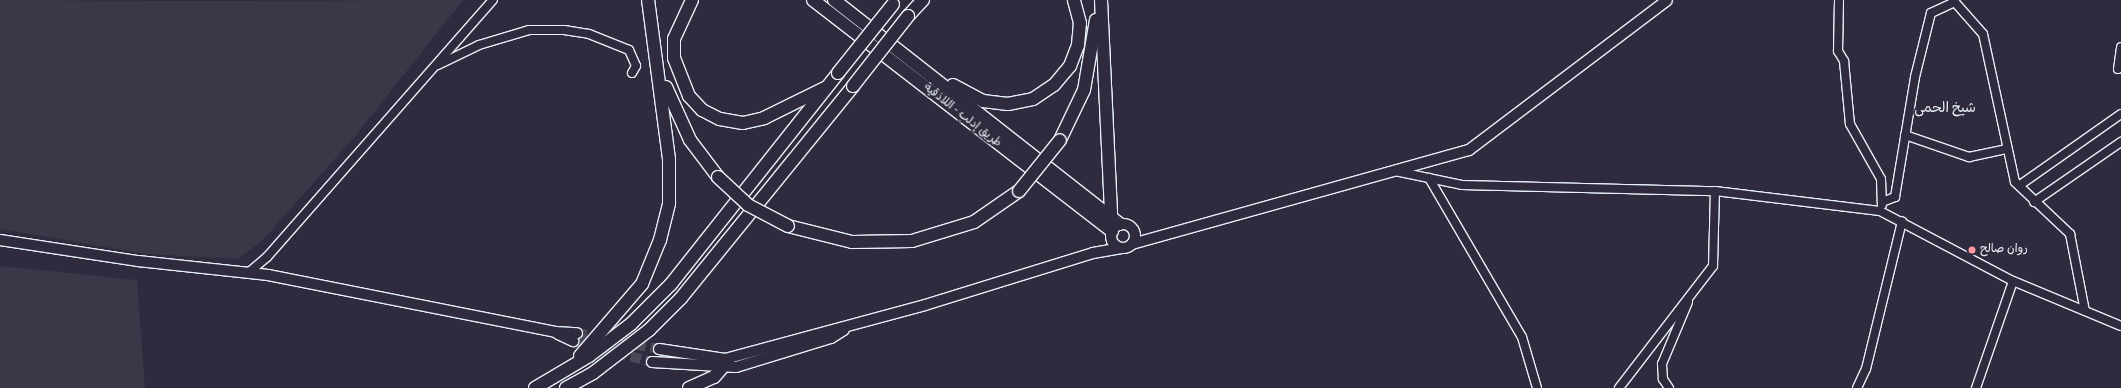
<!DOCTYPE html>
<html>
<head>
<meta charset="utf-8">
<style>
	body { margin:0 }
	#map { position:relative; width:2121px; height:388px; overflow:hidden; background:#2f2a3d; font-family:Dekko,"Playpen Sans Arabic",sans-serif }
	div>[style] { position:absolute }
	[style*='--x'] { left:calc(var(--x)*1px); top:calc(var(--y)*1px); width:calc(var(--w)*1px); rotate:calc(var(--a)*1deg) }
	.built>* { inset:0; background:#3b3749 }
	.major-tunnel>* { height:10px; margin-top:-5px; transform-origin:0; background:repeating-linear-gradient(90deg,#4b4859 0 10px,transparent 0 15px) }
	.roads { filter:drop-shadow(1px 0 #e8f1f8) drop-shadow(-1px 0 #e8f1f8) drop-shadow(0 1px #e8f1f8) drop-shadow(0 -1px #e8f1f8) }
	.minor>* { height:8px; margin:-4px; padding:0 4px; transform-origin:4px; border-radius:4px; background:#2f2a3d }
	.major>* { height:10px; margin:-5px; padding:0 5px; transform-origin:5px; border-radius:5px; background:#2f2a3d }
	.major>.ring { margin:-5px; padding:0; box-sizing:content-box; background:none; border:10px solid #2f2a3d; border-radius:50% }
	.highway>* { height:12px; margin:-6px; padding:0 6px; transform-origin:6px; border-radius:6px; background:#2f2a3d }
	.bridges { filter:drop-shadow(1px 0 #e8f1f8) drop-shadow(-1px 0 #e8f1f8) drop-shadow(0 1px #e8f1f8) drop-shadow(0 -1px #e8f1f8) }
	.highway-bridge>* { height:12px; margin:-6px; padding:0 6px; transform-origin:6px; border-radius:6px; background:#2f2a3d }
	.dots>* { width:11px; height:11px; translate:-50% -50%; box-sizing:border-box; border:2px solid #2f2a3d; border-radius:50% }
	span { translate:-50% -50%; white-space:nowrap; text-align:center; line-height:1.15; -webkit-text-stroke:3.5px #2f2a3d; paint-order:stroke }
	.street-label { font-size:12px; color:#e8f1f8 }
	.poi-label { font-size:12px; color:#e8f1f8 }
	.left { translate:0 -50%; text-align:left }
	.quarter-label { font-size:14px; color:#e8f1f8 }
</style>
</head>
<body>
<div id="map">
	<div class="built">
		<div style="clip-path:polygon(0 0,188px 1px,463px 0,356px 135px,263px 240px,238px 259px,146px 254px,0 229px)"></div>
		<div style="clip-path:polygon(0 266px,137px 280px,145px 388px,0 388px)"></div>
	</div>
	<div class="major-tunnel">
		<div style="--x:577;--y:333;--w:84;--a:11"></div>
		<div style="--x:573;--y:341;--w:82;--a:14.9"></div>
	</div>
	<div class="roads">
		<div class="minor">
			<div style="--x:1839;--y:0;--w:51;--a:91.1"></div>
			<div style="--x:1838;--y:51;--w:12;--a:59"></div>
			<div style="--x:1844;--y:61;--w:63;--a:84.6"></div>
			<div style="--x:1850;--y:124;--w:63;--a:60.6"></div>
			<div style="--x:1881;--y:179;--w:26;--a:88"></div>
			<div style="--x:1953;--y:0;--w:45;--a:48.6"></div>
			<div style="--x:1983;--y:34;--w:151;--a:77.8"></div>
			<div style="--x:2015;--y:182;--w:76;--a:43.4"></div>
			<div style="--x:2070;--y:234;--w:78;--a:79"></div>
			<div style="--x:438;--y:65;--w:46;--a:-26"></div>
			<div style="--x:479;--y:45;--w:52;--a:-16.7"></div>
			<div style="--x:529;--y:30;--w:35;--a:0"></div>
			<div style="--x:564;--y:30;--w:25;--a:9"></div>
			<div style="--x:589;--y:34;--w:43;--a:21.8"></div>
			<div style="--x:629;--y:50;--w:17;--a:66"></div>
			<div style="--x:636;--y:66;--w:8;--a:120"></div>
			<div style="--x:2118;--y:69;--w:22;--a:-82"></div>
			<div style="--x:1905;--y:135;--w:68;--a:19"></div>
			<div style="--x:1969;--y:157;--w:39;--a:-12"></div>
			<div style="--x:1395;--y:171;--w:68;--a:11.8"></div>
			<div style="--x:1462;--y:185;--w:253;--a:1.4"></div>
			<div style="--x:1715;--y:191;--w:166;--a:6.9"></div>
			<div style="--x:1880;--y:211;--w:150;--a:27.8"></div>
			<div style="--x:2013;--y:281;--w:117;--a:22.6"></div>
			<div style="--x:1429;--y:178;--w:184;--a:59.7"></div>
			<div style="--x:1522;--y:337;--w:53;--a:73.6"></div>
			<div style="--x:2020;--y:185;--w:123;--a:-35.1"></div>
			<div style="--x:1882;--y:202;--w:14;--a:-21"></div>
			<div style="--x:1895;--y:197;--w:122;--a:-80.5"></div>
			<div style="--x:1915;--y:77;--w:66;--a:-76"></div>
			<div style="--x:1931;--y:13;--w:26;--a:-25"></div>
			<div style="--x:2034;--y:202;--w:106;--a:-34.6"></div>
			<div style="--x:248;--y:273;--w:25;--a:-40"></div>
			<div style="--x:267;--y:257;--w:342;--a:-48.7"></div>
			<div style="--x:1619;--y:388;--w:154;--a:-52.4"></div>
			<div style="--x:1713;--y:266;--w:75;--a:-88.5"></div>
			<div style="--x:1669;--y:388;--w:11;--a:-124"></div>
			<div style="--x:1663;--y:379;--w:15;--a:-94"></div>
			<div style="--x:1662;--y:364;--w:67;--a:-67.2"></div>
			<div style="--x:1857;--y:388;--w:21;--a:-65"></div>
			<div style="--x:1866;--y:369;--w:152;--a:-76.3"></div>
			<div style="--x:1976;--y:388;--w:113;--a:-70.9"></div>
		</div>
		<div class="major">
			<div class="ring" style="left:1111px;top:224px;width:14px;height:14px"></div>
			<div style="--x:0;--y:240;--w:140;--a:8.7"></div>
			<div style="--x:138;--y:261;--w:131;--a:6.1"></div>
			<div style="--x:268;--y:275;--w:293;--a:11.2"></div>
			<div style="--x:555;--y:332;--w:22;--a:3"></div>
			<div style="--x:1132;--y:244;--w:350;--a:-15.6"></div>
			<div style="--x:1469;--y:150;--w:248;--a:-37.1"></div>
			<div style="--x:558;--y:334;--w:17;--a:25"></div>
			<div style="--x:659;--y:349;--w:67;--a:8.6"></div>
			<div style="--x:725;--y:359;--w:207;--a:-15.1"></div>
			<div style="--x:925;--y:305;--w:176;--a:-17.2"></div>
			<div style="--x:1093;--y:253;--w:29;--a:-10"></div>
			<div style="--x:652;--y:362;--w:84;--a:3.4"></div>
			<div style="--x:736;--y:367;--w:99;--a:-17"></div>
			<div style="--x:831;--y:338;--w:15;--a:-32"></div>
		</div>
		<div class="highway">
			<div style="--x:692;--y:0;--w:43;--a:114.8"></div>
			<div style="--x:674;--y:39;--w:19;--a:90"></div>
			<div style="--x:674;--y:58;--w:41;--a:68.5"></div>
			<div style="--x:689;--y:96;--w:19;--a:47"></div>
			<div style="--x:702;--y:110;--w:20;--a:27"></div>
			<div style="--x:720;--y:119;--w:23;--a:10"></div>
			<div style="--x:743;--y:123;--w:22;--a:-13"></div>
			<div style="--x:764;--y:118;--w:68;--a:-26.2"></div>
			<div style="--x:813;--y:0;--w:378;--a:37.7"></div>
			<div style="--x:834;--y:0;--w:363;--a:38.1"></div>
			<div style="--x:1101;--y:0;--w:214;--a:87.3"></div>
			<div style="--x:908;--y:16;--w:22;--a:-47"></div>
			<div style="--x:953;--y:85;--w:34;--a:28"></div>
			<div style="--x:983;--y:101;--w:25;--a:7"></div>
			<div style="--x:1008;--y:104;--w:25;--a:-11"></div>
			<div style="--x:1033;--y:99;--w:25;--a:-34"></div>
			<div style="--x:1054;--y:85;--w:25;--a:-50"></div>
			<div style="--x:1070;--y:66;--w:22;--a:-69"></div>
			<div style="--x:1078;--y:45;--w:22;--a:-85"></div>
			<div style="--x:1080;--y:23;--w:24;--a:-105"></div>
			<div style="--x:666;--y:87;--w:58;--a:65.6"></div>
			<div style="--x:690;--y:140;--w:46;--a:52.9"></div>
			<div style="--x:1060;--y:140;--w:55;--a:-64.4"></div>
			<div style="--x:1084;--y:90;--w:71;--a:-80.3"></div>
			<div style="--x:788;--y:226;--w:66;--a:14"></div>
			<div style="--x:852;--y:242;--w:60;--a:-1"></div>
			<div style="--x:912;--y:241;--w:65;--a:-17"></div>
			<div style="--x:974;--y:222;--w:55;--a:-34.6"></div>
			<div style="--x:580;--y:356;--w:95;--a:-49.3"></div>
			<div style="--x:642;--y:284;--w:48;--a:-67.8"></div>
			<div style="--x:660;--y:240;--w:38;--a:-76"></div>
			<div style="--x:669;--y:203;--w:44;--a:-90"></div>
			<div style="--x:669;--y:159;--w:160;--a:-97.5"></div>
			<div style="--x:535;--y:388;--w:63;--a:-30.7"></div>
			<div style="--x:589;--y:356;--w:53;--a:-37.3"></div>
			<div style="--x:631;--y:324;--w:57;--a:-45"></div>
			<div style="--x:671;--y:284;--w:269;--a:-51.6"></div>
			<div style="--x:566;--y:388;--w:31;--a:-29"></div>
			<div style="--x:593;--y:373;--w:71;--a:-37.5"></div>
			<div style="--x:649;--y:330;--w:45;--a:-45"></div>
			<div style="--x:681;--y:298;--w:273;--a:-50.9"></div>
			<div style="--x:689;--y:388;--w:27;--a:-24"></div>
			<div style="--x:714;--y:377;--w:11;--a:-49"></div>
		</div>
	</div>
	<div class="bridges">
		<div class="highway-bridge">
			<div style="--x:838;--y:73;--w:88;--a:-51.4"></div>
			<div style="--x:853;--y:86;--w:89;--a:-51.8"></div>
			<div style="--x:718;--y:177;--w:41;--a:43"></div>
			<div style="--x:748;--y:205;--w:45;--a:27.7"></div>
			<div style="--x:1019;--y:191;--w:65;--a:-51.2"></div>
		</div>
	</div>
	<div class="dots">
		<div style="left:1972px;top:250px;background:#ff9aa2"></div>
	</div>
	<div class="street-label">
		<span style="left:962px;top:116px;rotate:38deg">طريق إدلب - اللاذقية</span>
	</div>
	<div class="poi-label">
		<span class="left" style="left:1980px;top:250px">روان صالح</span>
	</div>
	<div class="quarter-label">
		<span style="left:1945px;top:109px">شيخ الحمى</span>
	</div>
</div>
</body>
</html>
